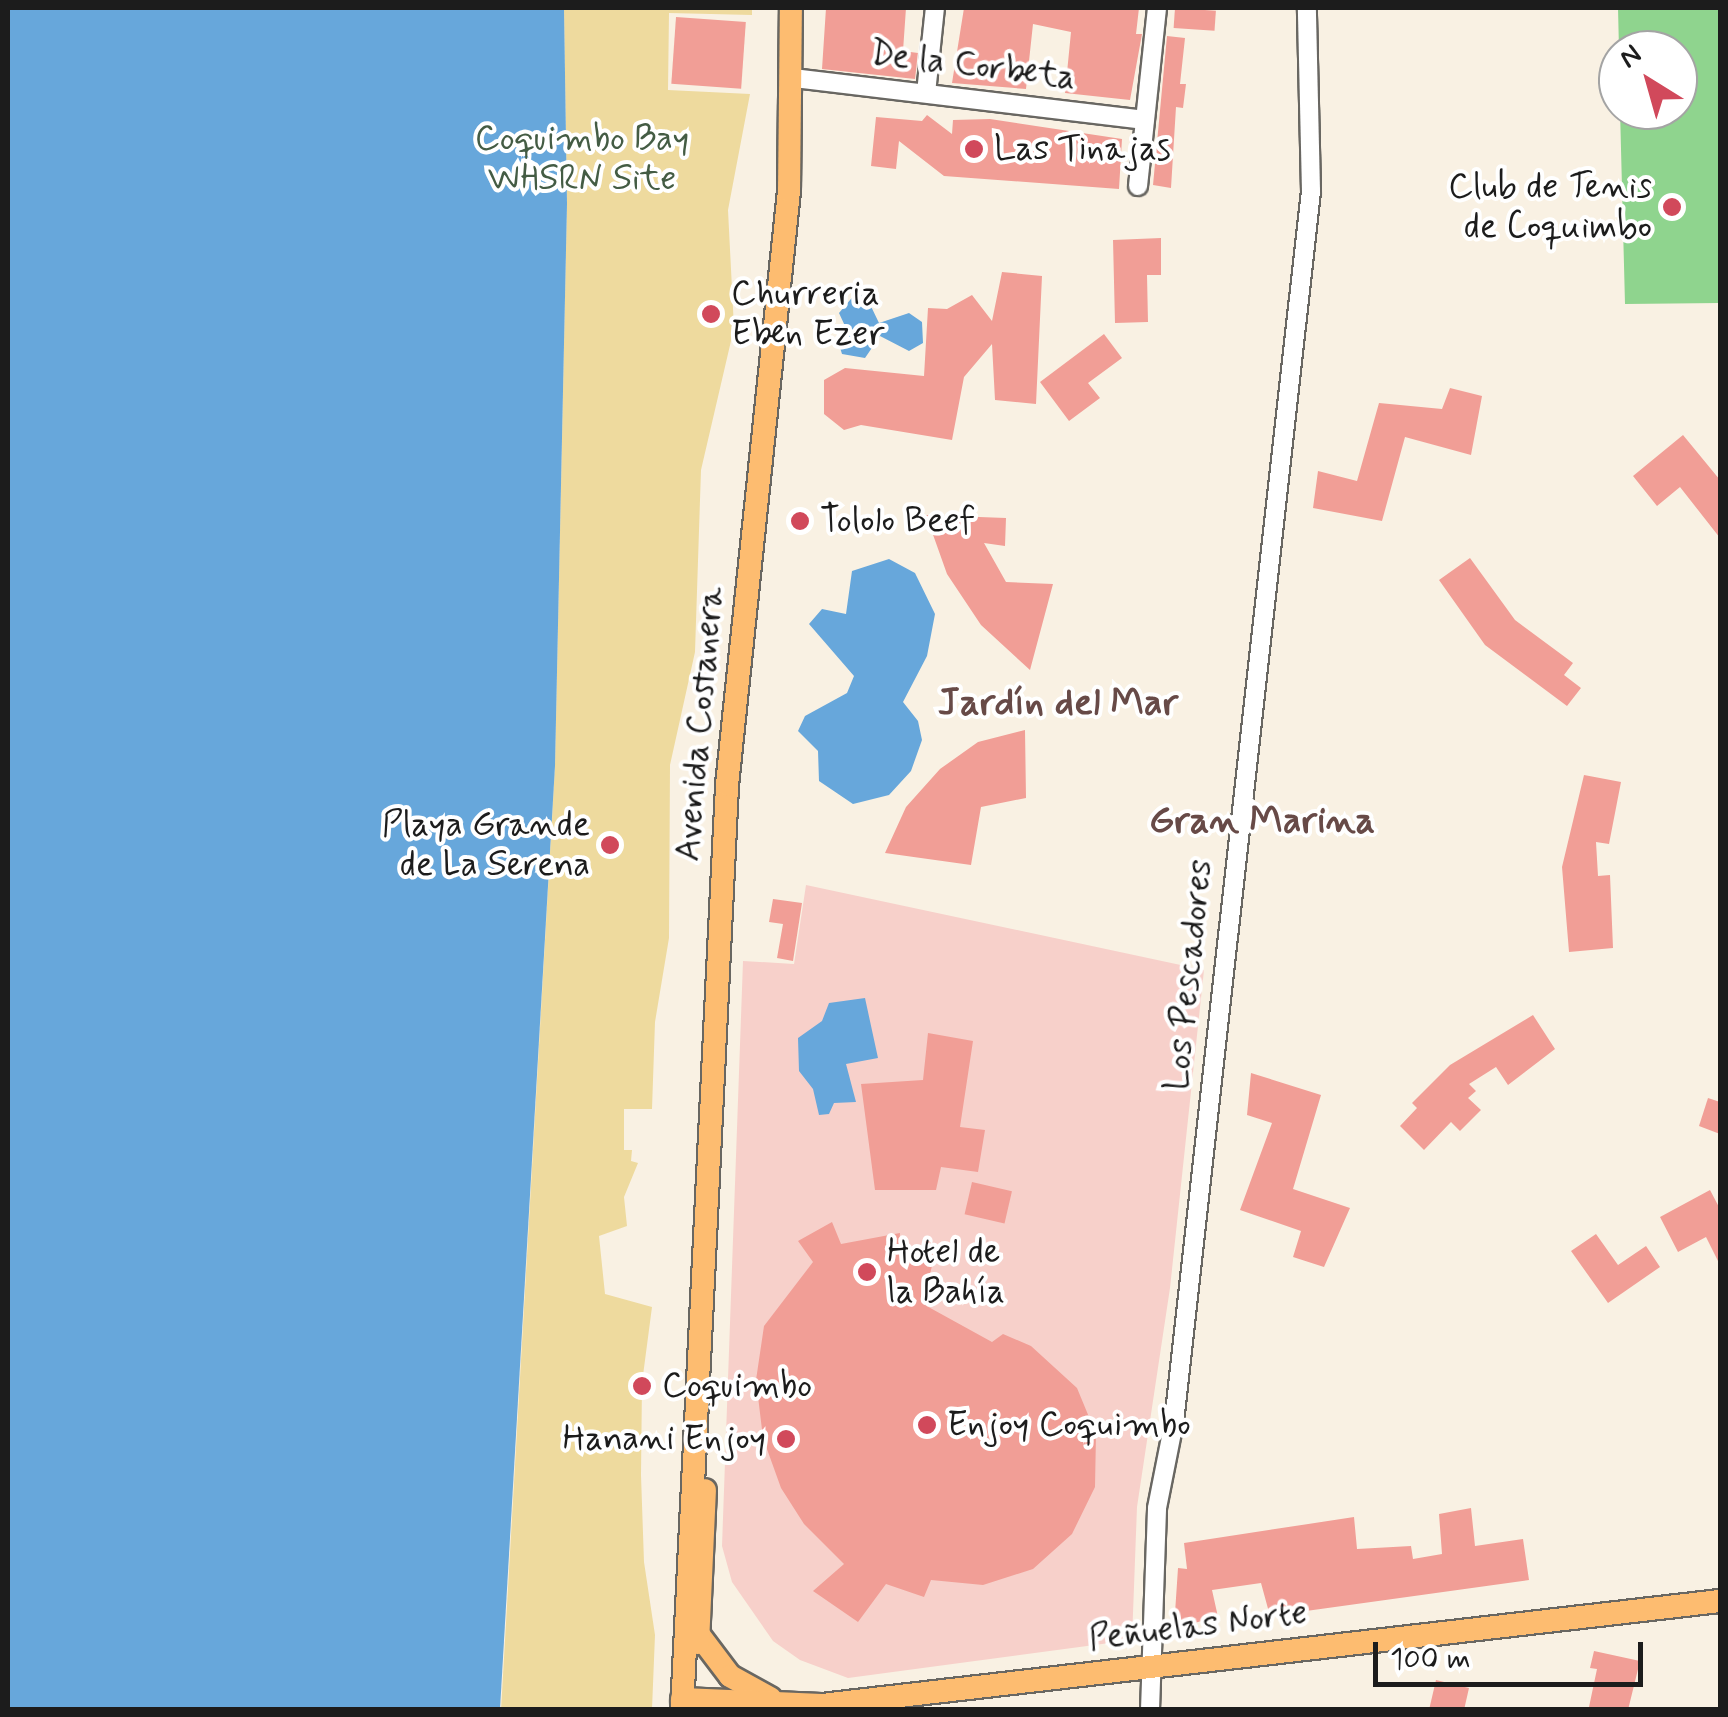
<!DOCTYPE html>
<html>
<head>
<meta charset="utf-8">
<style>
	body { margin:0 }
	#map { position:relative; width:1728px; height:1717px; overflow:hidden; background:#f9f1e3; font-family:Mynerve,sans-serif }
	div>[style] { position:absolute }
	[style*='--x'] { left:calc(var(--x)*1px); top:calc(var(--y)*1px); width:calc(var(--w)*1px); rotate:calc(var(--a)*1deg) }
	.built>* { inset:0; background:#f7d0ca }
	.green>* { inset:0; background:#8fd48e }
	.sand>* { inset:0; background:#eeda9e }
	.water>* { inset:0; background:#67a7db }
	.building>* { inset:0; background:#f19e96; transform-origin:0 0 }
	.roads { filter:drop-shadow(2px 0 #696762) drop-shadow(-2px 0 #696762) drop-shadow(0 2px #696762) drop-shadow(0 -2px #696762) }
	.minor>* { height:18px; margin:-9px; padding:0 9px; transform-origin:9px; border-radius:9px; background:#fff }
	.major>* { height:22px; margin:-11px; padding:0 11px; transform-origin:11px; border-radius:11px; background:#fdbc70 }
	.dots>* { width:28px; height:28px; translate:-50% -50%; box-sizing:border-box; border:5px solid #fff; border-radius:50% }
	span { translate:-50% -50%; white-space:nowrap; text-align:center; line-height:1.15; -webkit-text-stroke:8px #fff; paint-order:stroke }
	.street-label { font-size:35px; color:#1c1c1c }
	.park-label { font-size:35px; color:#445c44 }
	.poi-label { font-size:35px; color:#1c1c1c }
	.left { translate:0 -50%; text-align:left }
	.right { translate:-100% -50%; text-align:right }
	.neighbourhood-label { font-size:38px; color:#674a47; font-weight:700 }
	.frame { position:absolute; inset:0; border:10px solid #1c1c1c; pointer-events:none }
	.north { position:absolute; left:1598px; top:30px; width:100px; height:100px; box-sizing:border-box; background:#fff; border:2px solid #a4a4a4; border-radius:50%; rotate:323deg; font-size:28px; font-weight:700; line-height:40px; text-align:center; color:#1c1c1c }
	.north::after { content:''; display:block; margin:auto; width:35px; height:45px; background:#d1495b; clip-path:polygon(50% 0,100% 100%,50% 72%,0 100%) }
	.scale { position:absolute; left:1373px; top:1642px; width:270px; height:45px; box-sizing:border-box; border:5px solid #1c1c1c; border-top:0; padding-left:12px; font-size:30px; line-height:35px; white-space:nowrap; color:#1c1c1c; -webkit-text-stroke:8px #fff; paint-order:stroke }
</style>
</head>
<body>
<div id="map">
	<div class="built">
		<div style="clip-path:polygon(806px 885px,1204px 970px,1170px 1288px,1137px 1507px,1132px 1640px,848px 1678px,800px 1660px,773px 1641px,732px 1582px,722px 1546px,743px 961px,794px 964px)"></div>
	</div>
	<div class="green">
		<div style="clip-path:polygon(1618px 8px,1720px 8px,1720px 303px,1625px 304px,1620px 110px,1678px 110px,1678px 50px,1619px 50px)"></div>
	</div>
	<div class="sand">
		<div style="clip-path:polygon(564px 8px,752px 8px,752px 15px,669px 13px,668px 90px,750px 94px,728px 210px,734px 328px,701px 470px,695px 652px,670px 765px,669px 938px,655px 1022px,652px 1109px,624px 1109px,624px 1150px,632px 1150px,631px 1161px,638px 1163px,624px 1197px,627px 1226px,599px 1236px,605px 1294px,652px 1307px,642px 1383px,641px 1475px,644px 1562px,655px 1635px,652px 1709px,501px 1710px,555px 766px,567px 204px)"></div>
	</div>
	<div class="water">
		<div style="clip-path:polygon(8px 8px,564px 8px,567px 204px,555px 766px,500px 1709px,8px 1709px)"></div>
		<div style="clip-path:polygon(856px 293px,867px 298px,879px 323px,909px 313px,922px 322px,923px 343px,909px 351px,880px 336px,865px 358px,842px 354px,837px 338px,845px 326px,839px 313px)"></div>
		<div style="clip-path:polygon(889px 559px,915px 573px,935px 614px,927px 656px,903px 702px,918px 721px,922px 740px,911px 771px,889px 795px,853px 804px,819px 781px,818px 751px,798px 731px,805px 716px,847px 693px,854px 676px,809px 624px,822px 609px,846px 614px,852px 571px)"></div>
		<div style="clip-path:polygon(865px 998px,878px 1058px,846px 1064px,856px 1102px,834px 1103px,829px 1114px,819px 1115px,813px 1089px,799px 1071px,798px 1038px,822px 1021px,829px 1003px)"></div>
	</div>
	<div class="building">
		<div style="clip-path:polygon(826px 8px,906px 8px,903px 51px,918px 53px,915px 79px,822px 69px)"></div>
		<div style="clip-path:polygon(964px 8px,1139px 8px,1136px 34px,1142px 34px,1130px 100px,1065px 93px,1071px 32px,1033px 24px,1026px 89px,952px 83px)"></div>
		<div style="left:1175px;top:8px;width:41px;height:20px;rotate:4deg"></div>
		<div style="left:676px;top:17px;width:70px;height:67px;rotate:4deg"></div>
		<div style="clip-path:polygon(1167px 36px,1185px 38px,1180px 84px,1186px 84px,1183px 108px,1176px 107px,1171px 188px,1153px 185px)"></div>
		<div style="clip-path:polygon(927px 115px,952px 134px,953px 120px,990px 119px,1122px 139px,1119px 189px,944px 176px,899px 141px,896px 169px,871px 166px,876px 117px,922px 121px)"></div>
		<div style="clip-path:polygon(1161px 238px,1161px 275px,1147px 275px,1148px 322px,1115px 323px,1113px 240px)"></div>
		<div style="clip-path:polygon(1002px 272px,1042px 276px,1036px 404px,995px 400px,992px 344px,964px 377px,952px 440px,861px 425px,844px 430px,824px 414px,824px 380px,845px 368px,924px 376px,928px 308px,947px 309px,972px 295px,992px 321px)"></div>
		<div style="clip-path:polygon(1104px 334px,1122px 358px,1088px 383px,1100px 398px,1069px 421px,1040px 382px)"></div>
		<div style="clip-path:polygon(1450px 388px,1482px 396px,1471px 455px,1405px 437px,1382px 521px,1313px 508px,1318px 471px,1357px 481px,1379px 403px,1442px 409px)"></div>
		<div style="clip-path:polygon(1683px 435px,1720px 480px,1720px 538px,1680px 487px,1657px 506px,1633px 476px)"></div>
		<div style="clip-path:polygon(926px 515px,1006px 518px,1005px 546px,984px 543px,1006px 582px,1053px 584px,1030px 670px,981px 625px,947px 574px)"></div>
		<div style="clip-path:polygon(1470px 558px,1515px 620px,1573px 663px,1564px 675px,1581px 688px,1567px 706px,1485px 645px,1439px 580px)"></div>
		<div style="clip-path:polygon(1025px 730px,1026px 798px,981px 807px,971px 865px,885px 853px,906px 807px,940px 769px,978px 742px)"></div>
		<div style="clip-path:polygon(1584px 775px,1621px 782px,1609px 844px,1596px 842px,1598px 876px,1610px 875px,1613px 948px,1569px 952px,1562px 867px)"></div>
		<div style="clip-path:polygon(773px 899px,802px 903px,793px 961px,777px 958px,783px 924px,769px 922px)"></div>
		<div style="clip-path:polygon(1533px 1015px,1555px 1049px,1508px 1085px,1496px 1067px,1469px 1084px,1476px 1091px,1468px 1098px,1481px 1110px,1460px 1131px,1451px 1122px,1424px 1150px,1400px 1126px,1417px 1108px,1412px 1103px,1450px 1065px)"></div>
		<div style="clip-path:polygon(928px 1033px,973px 1041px,960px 1127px,985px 1130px,978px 1172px,941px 1167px,936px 1190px,875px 1190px,861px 1084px,923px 1080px)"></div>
		<div style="clip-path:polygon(1251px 1073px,1321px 1095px,1293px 1189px,1350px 1208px,1324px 1267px,1293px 1257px,1301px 1231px,1240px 1210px,1272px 1123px,1247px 1115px)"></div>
		<div style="clip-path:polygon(1708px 1098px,1720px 1102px,1720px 1134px,1699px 1126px)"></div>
		<div style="left:972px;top:1182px;width:41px;height:33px;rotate:13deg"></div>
		<div style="clip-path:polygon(1710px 1190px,1720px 1209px,1720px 1265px,1706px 1237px,1678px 1252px,1660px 1217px)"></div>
		<div style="clip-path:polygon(832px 1222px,841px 1244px,900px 1233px,899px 1251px,935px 1253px,923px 1304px,992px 1342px,1003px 1334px,1031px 1346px,1077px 1388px,1096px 1434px,1095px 1487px,1072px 1534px,1033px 1569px,983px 1585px,931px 1580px,924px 1597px,886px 1584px,858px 1622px,813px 1591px,844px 1564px,804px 1524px,781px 1488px,763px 1438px,756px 1380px,764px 1326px,813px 1262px,798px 1241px)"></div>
		<div style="clip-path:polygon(1596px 1234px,1618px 1265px,1646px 1246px,1660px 1267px,1608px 1303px,1571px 1251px)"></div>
		<div style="clip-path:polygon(1471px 1508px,1475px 1546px,1523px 1539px,1529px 1580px,1270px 1616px,1261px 1583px,1212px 1590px,1218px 1617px,1174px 1628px,1178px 1568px,1187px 1569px,1184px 1543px,1354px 1517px,1357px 1549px,1411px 1546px,1413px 1559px,1442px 1554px,1439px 1514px)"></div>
		<div style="clip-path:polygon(1594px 1651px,1640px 1661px,1628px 1710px,1589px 1707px,1597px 1669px,1590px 1668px)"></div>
		<div style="clip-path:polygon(1436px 1680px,1469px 1688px,1464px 1710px,1429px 1710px)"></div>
	</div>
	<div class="roads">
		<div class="minor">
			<div style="--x:793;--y:78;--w:354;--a:6.8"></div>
			<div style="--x:926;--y:93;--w:85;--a:-84"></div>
			<div style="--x:1138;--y:186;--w:179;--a:-83.9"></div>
			<div style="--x:1150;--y:1710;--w:202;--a:-88"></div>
			<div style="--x:1157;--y:1508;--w:88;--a:-78.8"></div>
			<div style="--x:1174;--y:1422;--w:1239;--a:-83.65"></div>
			<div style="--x:1311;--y:191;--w:183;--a:-91.3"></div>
		</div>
		<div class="major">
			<div style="--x:699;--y:1635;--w:51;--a:52.9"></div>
			<div style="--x:730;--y:1676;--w:46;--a:28.8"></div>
			<div style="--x:698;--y:1643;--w:153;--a:-87.4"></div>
			<div style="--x:682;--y:1699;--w:140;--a:2.5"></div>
			<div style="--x:822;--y:1705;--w:904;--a:-6.61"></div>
			<div style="--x:682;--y:1710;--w:926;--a:-87.21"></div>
			<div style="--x:727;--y:785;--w:597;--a:-84.04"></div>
			<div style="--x:789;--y:191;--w:183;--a:-89.4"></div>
		</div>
	</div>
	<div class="dots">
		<div style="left:974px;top:149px;background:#d1495b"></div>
		<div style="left:1672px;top:207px;background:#d1495b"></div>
		<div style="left:711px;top:314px;background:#d1495b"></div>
		<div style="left:800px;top:521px;background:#d1495b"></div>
		<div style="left:610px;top:845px;background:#d1495b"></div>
		<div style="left:867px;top:1272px;background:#d1495b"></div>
		<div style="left:642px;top:1386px;background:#d1495b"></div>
		<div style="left:927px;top:1425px;background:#d1495b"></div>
		<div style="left:786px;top:1439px;background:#d1495b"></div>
	</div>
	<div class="street-label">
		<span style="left:973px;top:66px;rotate:7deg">De la Corbeta</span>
		<span style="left:700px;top:724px;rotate:-85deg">Avenida Costanera</span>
		<span style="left:1189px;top:975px;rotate:-84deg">Los Pescadores</span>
		<span style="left:1198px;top:1626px;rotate:-7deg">Peñuelas Norte</span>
	</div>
	<div class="park-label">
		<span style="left:582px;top:159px">Coquimbo Bay<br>WHSRN Site</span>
	</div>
	<div class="poi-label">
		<span class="left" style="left:994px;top:149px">Las Tinajas</span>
		<span class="right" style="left:1652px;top:207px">Club de Tenis<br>de Coquimbo</span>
		<span class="left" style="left:731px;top:314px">Churreria<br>Eben Ezer</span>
		<span class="left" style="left:820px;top:521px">Tololo Beef</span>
		<span class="right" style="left:590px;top:845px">Playa Grande<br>de La Serena</span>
		<span class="left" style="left:887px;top:1272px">Hotel de<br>la Bahía</span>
		<span class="left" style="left:662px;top:1386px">Coquimbo</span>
		<span class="left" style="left:947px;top:1425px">Enjoy Coquimbo</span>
		<span class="right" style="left:766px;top:1439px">Hanani Enjoy</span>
	</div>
	<div class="neighbourhood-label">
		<span style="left:1058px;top:704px">Jardín del Mar</span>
		<span style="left:1262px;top:822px">Gran Marina</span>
	</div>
	<div class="frame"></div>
	<div class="north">N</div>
	<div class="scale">100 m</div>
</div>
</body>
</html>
